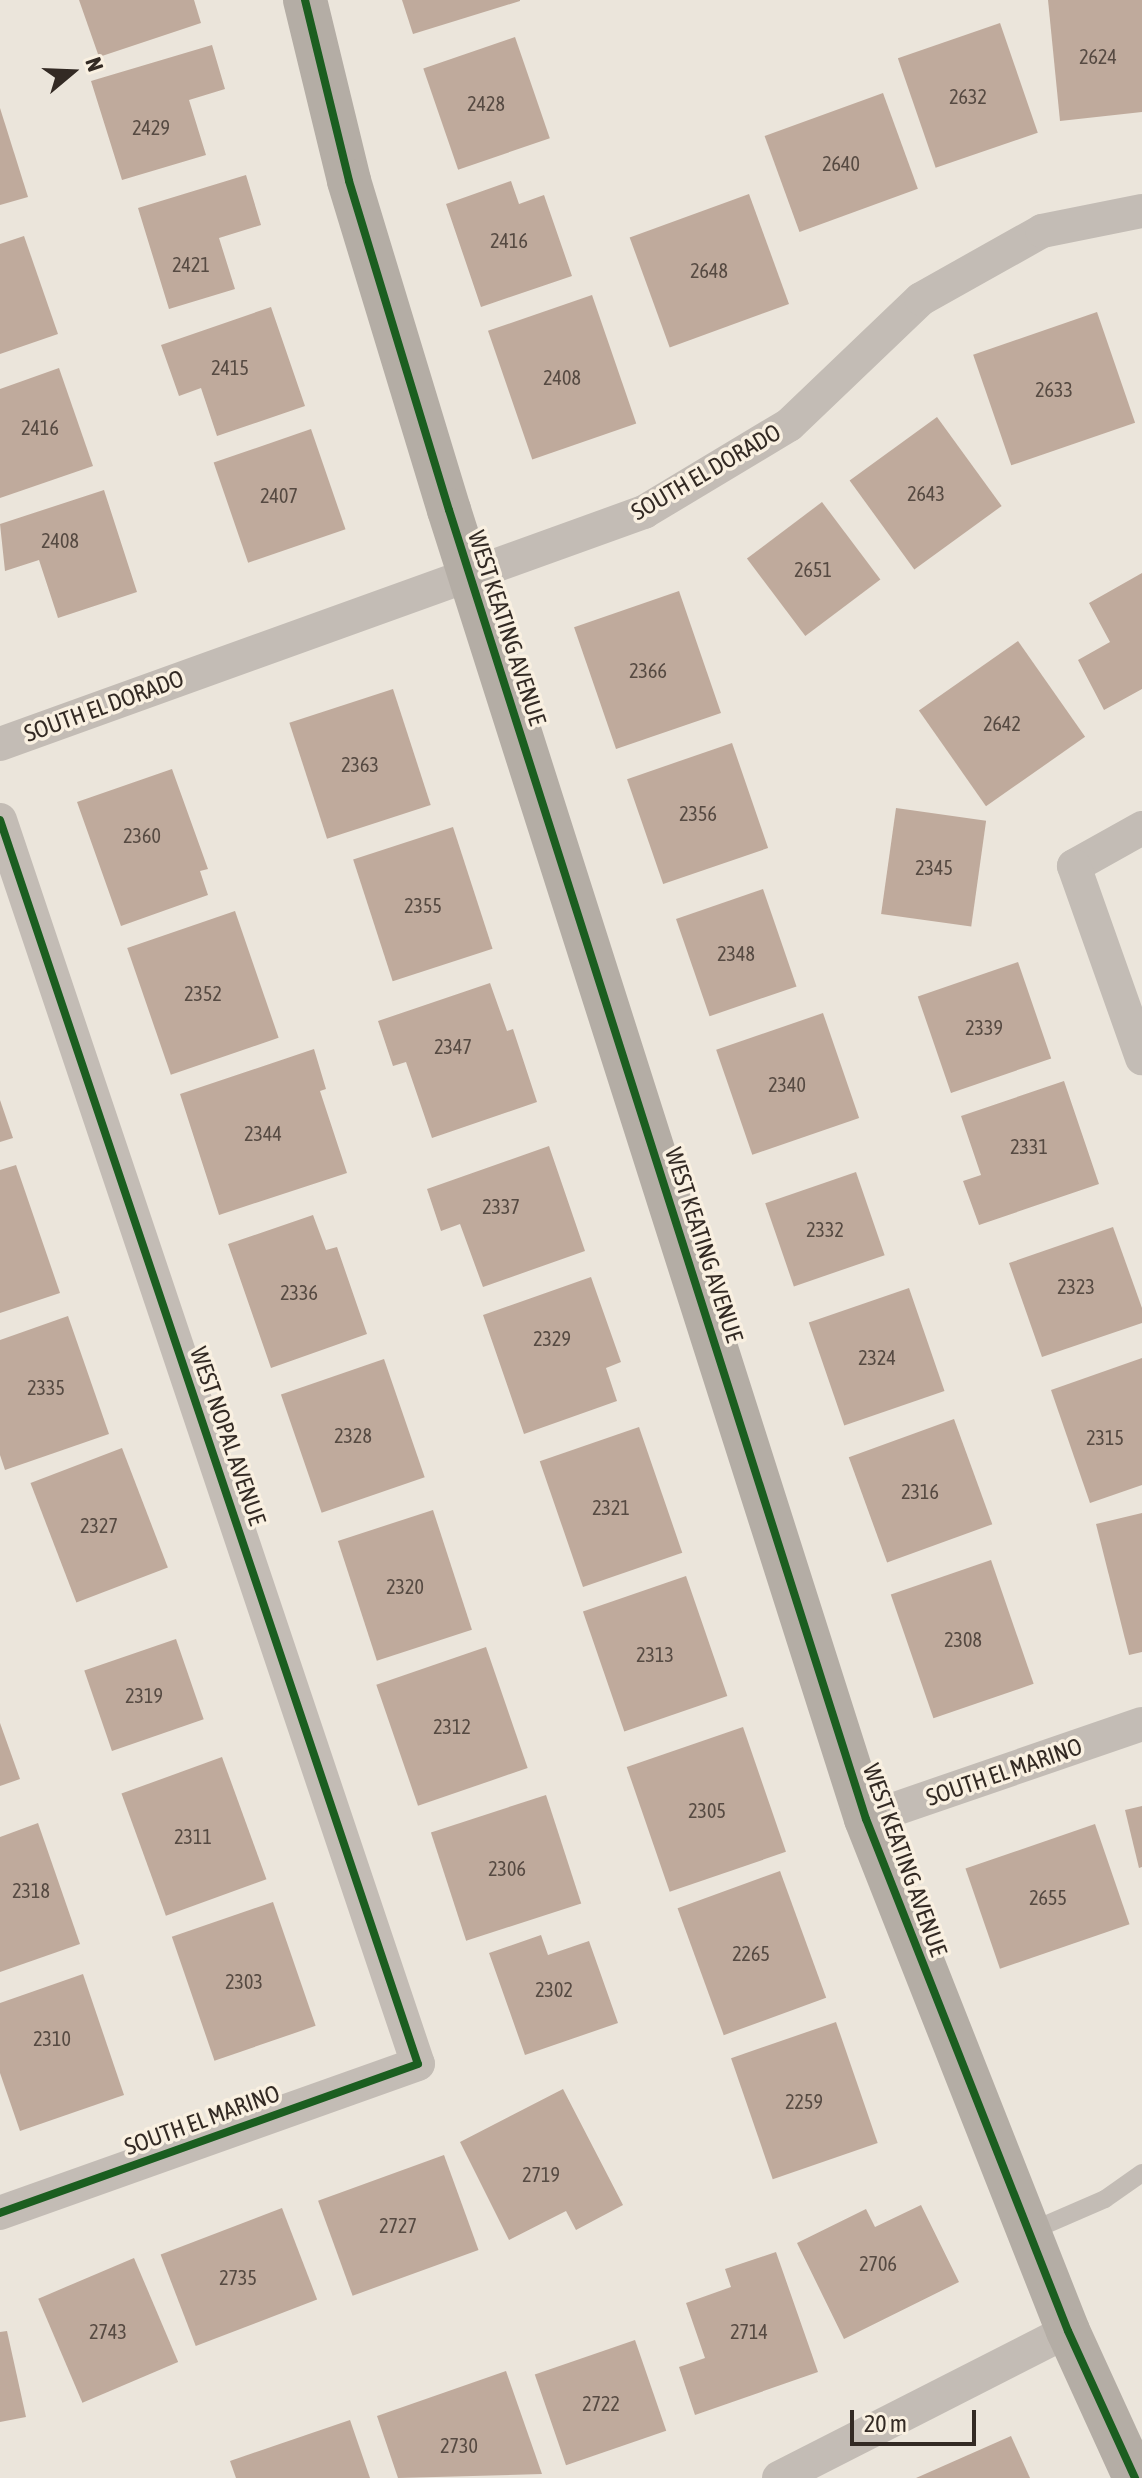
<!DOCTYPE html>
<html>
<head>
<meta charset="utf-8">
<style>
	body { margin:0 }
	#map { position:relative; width:1142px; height:2478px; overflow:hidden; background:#ebe5db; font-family:"Asap Condensed",sans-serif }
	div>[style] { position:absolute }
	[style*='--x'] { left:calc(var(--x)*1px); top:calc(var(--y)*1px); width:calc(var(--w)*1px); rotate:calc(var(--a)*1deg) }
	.building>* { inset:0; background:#bfaa9c; transform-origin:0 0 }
	.lane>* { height:18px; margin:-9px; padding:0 9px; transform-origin:9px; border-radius:9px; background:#c3bcb5 }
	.street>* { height:34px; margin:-17px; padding:0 17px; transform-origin:17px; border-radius:17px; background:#c3bcb5 }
	.secondary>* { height:44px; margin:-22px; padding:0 22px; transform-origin:22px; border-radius:22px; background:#b4ada5 }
	.cycleway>* { height:8px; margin:-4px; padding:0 4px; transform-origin:4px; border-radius:4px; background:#1b5e20 }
	span { translate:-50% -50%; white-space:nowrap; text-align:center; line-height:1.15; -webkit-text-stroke:7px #f9f0e1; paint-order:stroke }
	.number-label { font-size:20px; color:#564a42 }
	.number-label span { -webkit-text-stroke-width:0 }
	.street-label { font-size:24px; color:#332a24 }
	.north { position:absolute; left:32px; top:32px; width:80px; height:80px; -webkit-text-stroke:6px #f9f0e1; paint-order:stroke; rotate:71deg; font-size:22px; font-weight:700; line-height:32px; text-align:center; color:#332a24 }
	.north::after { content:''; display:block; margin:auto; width:28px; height:36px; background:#332a24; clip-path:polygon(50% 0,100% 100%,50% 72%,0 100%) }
	.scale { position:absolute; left:850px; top:2410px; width:126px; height:36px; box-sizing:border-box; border:4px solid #332a24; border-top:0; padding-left:10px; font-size:24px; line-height:28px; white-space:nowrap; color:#332a24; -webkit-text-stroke:6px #f9f0e1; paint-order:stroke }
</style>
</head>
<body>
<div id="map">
	<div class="building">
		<div style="clip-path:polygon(79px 0,194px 0,201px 23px,99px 57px)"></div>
		<div style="clip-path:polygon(402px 0,520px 0,520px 1px,413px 34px)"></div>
		<div style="clip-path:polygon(1048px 0,1142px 0,1142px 112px,1060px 121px)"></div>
		<div style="left:1000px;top:23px;width:116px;height:108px;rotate:71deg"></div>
		<div style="left:515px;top:37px;width:107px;height:97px;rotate:71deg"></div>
		<div style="clip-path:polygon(212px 45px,225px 89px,189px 100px,206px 155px,122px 180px,91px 81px)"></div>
		<div style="left:883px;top:93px;width:102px;height:126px;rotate:70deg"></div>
		<div style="clip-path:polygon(0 108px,28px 197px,0 205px)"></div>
		<div style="clip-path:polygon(246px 175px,261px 225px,219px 238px,235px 289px,169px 309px,138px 208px)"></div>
		<div style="clip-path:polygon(511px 181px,519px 204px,544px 195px,572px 276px,481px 307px,446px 204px)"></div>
		<div style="left:749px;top:194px;width:117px;height:127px;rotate:70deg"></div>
		<div style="clip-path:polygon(24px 236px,58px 334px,0 354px,0 244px)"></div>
		<div style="left:592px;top:295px;width:136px;height:110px;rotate:71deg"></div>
		<div style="clip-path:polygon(271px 307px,305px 406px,217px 436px,201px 388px,179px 396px,161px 345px)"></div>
		<div style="left:1097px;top:312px;width:117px;height:131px;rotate:71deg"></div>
		<div style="clip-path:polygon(59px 368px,93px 466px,0 498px,0 389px)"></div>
		<div style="left:937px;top:417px;width:110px;height:108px;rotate:54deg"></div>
		<div style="left:311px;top:429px;width:106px;height:103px;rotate:71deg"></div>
		<div style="clip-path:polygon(104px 490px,137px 592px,58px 618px,39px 560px,5px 571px,0 524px)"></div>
		<div style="left:822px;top:502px;width:97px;height:94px;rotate:53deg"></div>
		<div style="clip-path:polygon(1142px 573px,1142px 689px,1104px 710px,1078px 660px,1110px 642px,1089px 603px)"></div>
		<div style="left:679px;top:591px;width:129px;height:111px;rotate:71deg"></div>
		<div style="left:1018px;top:641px;width:117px;height:121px;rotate:55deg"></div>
		<div style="left:393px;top:689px;width:122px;height:109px;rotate:72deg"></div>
		<div style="left:732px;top:743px;width:111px;height:111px;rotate:71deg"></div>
		<div style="clip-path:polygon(172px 769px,208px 869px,200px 871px,208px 895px,121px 926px,77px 802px)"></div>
		<div style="left:896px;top:808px;width:91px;height:107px;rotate:8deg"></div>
		<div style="left:453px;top:827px;width:128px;height:105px;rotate:72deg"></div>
		<div style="left:763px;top:889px;width:103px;height:92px;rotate:71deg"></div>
		<div style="left:235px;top:911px;width:134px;height:114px;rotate:71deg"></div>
		<div style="left:1018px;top:962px;width:102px;height:106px;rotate:71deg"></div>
		<div style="clip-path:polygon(490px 983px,507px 1031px,513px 1029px,537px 1102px,432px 1138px,406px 1062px,393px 1066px,378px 1021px)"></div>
		<div style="left:823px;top:1013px;width:111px;height:113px;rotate:71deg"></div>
		<div style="clip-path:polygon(314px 1049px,326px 1089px,320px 1091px,347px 1173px,219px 1215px,180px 1094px)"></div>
		<div style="clip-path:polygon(1064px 1081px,1099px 1184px,979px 1225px,963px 1181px,981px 1175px,961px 1116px)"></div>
		<div style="clip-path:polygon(0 1100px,13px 1138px,0 1142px)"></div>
		<div style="clip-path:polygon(549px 1146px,585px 1251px,483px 1287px,460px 1224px,441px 1231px,427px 1189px)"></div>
		<div style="clip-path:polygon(16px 1165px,60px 1293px,0 1313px,0 1170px)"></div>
		<div style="left:856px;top:1172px;width:88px;height:96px;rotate:71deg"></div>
		<div style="clip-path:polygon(313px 1215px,326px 1250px,337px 1247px,367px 1334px,271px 1368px,228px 1244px)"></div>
		<div style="clip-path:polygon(1113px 1227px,1142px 1308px,1142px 1323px,1042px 1357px,1009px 1263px)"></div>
		<div style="clip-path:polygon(591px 1277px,621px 1362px,606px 1368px,617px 1401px,524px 1434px,483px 1315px)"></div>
		<div style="left:909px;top:1288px;width:109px;height:106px;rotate:71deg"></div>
		<div style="clip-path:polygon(68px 1316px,109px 1434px,5px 1470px,0 1455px,0 1340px)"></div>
		<div style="clip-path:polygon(1142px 1358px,1142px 1485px,1090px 1503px,1051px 1390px)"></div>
		<div style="left:384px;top:1359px;width:125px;height:109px;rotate:71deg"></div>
		<div style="left:954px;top:1419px;width:112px;height:112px;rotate:70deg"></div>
		<div style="left:639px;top:1427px;width:133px;height:105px;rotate:71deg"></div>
		<div style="left:122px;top:1448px;width:128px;height:98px;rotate:69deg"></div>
		<div style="left:433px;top:1510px;width:126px;height:100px;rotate:72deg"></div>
		<div style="clip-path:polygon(1142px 1513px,1142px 1652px,1129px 1655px,1096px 1524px)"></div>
		<div style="left:991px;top:1560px;width:131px;height:106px;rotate:71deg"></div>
		<div style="left:686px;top:1576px;width:127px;height:109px;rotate:71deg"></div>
		<div style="left:176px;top:1639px;width:85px;height:97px;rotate:71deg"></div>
		<div style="left:486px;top:1647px;width:128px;height:116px;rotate:71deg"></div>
		<div style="clip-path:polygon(0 1723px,20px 1779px,0 1786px)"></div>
		<div style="left:743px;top:1727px;width:132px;height:123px;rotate:71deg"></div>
		<div style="left:222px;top:1757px;width:130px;height:107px;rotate:70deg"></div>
		<div style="left:546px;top:1795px;width:114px;height:121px;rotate:72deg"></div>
		<div style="clip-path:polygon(1142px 1806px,1142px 1867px,1139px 1868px,1125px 1810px)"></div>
		<div style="clip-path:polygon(38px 1823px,80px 1944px,0 1972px,0 1837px)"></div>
		<div style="left:1095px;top:1824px;width:106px;height:137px;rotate:71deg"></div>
		<div style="left:780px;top:1871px;width:135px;height:109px;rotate:70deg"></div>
		<div style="left:273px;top:1902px;width:131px;height:107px;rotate:71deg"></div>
		<div style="clip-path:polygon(541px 1935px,548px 1955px,589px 1941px,618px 2023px,525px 2055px,489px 1953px)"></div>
		<div style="clip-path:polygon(83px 1974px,124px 2095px,20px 2131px,0 2073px,0 2003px)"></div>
		<div style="left:836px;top:2022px;width:128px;height:111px;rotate:71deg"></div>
		<div style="clip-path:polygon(563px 2089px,623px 2205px,576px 2230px,566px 2211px,509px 2240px,460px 2142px)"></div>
		<div style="left:444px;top:2155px;width:101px;height:134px;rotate:70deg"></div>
		<div style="clip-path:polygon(921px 2205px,959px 2282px,844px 2339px,797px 2243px,866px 2209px,875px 2227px)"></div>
		<div style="left:282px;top:2208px;width:98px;height:130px;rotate:69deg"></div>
		<div style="clip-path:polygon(776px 2252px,818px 2372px,695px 2415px,679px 2367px,705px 2358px,686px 2303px,731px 2287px,725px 2269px)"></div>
		<div style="left:134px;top:2258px;width:113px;height:104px;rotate:67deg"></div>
		<div style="clip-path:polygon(7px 2331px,26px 2417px,0 2422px,0 2332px)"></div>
		<div style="left:635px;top:2340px;width:96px;height:106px;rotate:71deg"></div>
		<div style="clip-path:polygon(506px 2371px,542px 2474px,398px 2478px,377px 2416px)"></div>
		<div style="clip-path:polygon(350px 2420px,370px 2478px,236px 2478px,230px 2461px)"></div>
		<div style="clip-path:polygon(1011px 2436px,1030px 2478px,916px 2478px)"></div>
	</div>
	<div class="lane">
		<div style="--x:1029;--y:2232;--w:83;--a:-23.5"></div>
		<div style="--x:1105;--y:2199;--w:45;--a:-35.1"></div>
	</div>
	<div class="street">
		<div style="--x:0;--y:744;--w:685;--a:-19.81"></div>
		<div style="--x:644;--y:512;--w:169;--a:-31"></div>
		<div style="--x:789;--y:425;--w:182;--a:-43.7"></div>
		<div style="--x:921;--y:299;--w:139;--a:-29.3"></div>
		<div style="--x:1042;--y:231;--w:102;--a:-11.3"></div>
		<div style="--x:0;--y:820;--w:1312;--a:71.43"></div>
		<div style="--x:418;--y:2064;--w:444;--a:160.4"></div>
		<div style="--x:1142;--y:828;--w:78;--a:150.8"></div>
		<div style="--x:1074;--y:866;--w:204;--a:70.5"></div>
		<div style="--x:866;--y:1819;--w:292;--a:-19"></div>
		<div style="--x:779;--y:2478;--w:324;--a:-27"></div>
	</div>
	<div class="secondary">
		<div style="--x:305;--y:0;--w:186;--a:76.3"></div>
		<div style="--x:349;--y:181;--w:344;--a:73.1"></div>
		<div style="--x:449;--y:510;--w:1374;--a:72.33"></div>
		<div style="--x:866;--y:1819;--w:550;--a:68.47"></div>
		<div style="--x:1068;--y:2331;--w:162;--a:65.5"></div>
	</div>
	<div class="cycleway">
		<div style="--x:305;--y:0;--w:186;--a:76.3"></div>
		<div style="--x:349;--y:181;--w:344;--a:73.1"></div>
		<div style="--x:449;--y:510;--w:1374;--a:72.33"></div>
		<div style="--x:866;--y:1819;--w:550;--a:68.47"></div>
		<div style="--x:1068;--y:2331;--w:162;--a:65.5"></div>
		<div style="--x:0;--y:820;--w:1312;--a:71.43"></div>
		<div style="--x:418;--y:2064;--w:444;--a:160.4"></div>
	</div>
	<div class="number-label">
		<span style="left:1098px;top:56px">2624</span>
		<span style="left:968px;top:96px">2632</span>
		<span style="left:486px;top:103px">2428</span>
		<span style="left:151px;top:127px">2429</span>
		<span style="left:841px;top:163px">2640</span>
		<span style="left:509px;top:240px">2416</span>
		<span style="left:191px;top:264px">2421</span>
		<span style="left:709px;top:270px">2648</span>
		<span style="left:230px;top:367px">2415</span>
		<span style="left:562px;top:377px">2408</span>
		<span style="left:1054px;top:389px">2633</span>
		<span style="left:40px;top:427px">2416</span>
		<span style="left:926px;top:493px">2643</span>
		<span style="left:279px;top:495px">2407</span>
		<span style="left:60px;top:540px">2408</span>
		<span style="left:813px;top:569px">2651</span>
		<span style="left:648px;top:670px">2366</span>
		<span style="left:1002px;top:723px">2642</span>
		<span style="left:360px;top:764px">2363</span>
		<span style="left:698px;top:813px">2356</span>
		<span style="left:142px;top:835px">2360</span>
		<span style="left:934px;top:867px">2345</span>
		<span style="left:423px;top:905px">2355</span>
		<span style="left:736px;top:953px">2348</span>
		<span style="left:203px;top:993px">2352</span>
		<span style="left:984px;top:1027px">2339</span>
		<span style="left:453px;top:1046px">2347</span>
		<span style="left:787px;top:1084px">2340</span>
		<span style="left:263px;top:1133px">2344</span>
		<span style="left:1029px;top:1146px">2331</span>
		<span style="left:501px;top:1206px">2337</span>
		<span style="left:825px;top:1229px">2332</span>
		<span style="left:1076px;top:1286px">2323</span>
		<span style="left:299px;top:1292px">2336</span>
		<span style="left:552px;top:1338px">2329</span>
		<span style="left:877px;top:1357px">2324</span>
		<span style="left:46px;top:1387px">2335</span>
		<span style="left:353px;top:1435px">2328</span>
		<span style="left:1105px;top:1437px">2315</span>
		<span style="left:920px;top:1491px">2316</span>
		<span style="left:611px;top:1507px">2321</span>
		<span style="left:99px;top:1525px">2327</span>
		<span style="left:405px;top:1586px">2320</span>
		<span style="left:963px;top:1639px">2308</span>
		<span style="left:655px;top:1654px">2313</span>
		<span style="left:144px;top:1695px">2319</span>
		<span style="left:452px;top:1726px">2312</span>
		<span style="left:707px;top:1810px">2305</span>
		<span style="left:193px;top:1836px">2311</span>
		<span style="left:507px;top:1868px">2306</span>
		<span style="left:31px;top:1890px">2318</span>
		<span style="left:1048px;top:1897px">2655</span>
		<span style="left:751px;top:1953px">2265</span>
		<span style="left:244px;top:1981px">2303</span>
		<span style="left:554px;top:1989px">2302</span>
		<span style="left:52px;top:2038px">2310</span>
		<span style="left:804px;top:2101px">2259</span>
		<span style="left:541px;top:2174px">2719</span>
		<span style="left:398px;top:2225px">2727</span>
		<span style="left:878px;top:2263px">2706</span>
		<span style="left:238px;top:2277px">2735</span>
		<span style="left:108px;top:2331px">2743</span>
		<span style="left:749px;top:2331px">2714</span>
		<span style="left:601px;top:2403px">2722</span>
		<span style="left:459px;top:2445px">2730</span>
	</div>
	<div class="street-label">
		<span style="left:706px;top:472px;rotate:-30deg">SOUTH EL DORADO</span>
		<span style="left:507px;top:628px;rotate:72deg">WEST KEATING AVENUE</span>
		<span style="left:104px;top:706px;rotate:-20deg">SOUTH EL DORADO</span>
		<span style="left:704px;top:1245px;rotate:72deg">WEST KEATING AVENUE</span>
		<span style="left:228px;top:1436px;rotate:71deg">WEST NOPAL AVENUE</span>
		<span style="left:1004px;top:1772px;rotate:-19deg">SOUTH EL MARINO</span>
		<span style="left:905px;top:1860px;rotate:70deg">WEST KEATING AVENUE</span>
		<span style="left:202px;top:2120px;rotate:-20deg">SOUTH EL MARINO</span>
	</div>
	<div class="north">N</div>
	<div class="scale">20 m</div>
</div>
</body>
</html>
